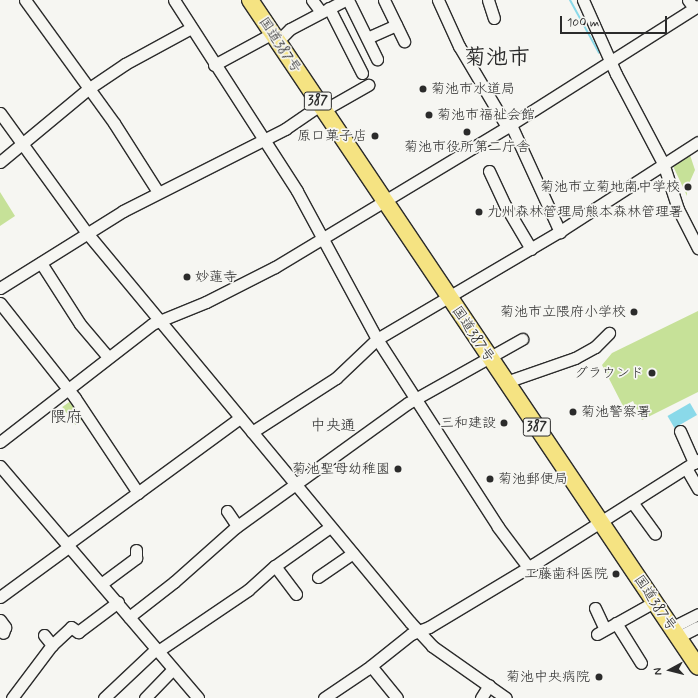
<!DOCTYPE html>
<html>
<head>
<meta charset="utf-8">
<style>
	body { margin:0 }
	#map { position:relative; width:698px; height:698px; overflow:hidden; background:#f6f6f2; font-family:Mynerve,"Klee One",sans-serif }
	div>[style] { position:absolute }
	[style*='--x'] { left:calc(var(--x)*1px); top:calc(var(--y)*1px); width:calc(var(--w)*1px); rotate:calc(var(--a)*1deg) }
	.green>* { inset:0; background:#c6e198; transform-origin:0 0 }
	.water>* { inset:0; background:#8ad9e9; transform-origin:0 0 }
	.stream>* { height:2px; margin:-1px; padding:0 1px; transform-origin:1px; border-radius:1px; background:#8ad9e9 }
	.roads { filter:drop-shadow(1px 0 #2b2b2b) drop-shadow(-1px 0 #2b2b2b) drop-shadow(0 1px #2b2b2b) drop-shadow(0 -1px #2b2b2b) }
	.minor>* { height:11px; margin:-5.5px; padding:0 5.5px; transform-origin:5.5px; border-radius:5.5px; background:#f6f6f2 }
	.highway>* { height:16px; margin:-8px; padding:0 8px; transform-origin:8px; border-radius:8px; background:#f5e382 }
	.dots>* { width:11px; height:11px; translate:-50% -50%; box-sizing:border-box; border:2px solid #f6f6f2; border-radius:50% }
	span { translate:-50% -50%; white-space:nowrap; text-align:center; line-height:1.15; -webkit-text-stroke:3.5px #f6f6f2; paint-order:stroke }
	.shield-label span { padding:1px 3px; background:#f6f6f2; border:1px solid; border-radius:3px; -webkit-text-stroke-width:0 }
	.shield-label { font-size:13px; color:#2b2b2b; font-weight:700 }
	.street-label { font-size:14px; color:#2b2b2b }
	.poi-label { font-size:14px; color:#2b2b2b }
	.left { translate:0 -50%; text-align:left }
	.right { translate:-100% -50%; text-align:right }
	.neighbourhood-label { font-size:15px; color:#2b2b2b }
	.quarter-label { font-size:16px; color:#2b2b2b }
	.town-label { font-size:22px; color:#2b2b2b; font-weight:700 }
	.north { position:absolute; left:650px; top:650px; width:40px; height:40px; -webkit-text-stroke:3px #f6f6f2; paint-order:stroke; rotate:263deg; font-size:11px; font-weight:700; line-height:16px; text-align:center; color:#2b2b2b }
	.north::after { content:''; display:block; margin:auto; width:14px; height:18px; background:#2b2b2b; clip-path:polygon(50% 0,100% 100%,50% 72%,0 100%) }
	.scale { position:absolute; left:560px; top:16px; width:107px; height:18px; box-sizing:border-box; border:2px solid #2b2b2b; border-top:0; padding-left:5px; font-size:12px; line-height:14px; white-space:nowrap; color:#2b2b2b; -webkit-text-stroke:3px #f6f6f2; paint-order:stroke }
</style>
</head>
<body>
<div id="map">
	<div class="green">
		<div style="clip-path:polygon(690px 155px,695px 170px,687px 188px,687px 196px,673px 166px)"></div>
		<div style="clip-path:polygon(0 192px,15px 216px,0 226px)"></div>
		<div style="clip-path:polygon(698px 311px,698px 392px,642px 420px,633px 401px,623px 406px,602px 365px,612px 353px)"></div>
		<div style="left:72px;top:400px;width:22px;height:12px;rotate:54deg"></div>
	</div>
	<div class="water">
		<div style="left:690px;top:403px;width:14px;height:26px;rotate:60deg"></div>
	</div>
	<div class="stream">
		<div style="--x:570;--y:0;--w:60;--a:61.3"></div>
	</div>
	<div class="roads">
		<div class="minor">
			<div style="--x:25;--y:0;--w:152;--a:54.1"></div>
			<div style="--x:114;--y:123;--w:82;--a:57.5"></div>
			<div style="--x:174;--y:0;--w:227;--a:57.2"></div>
			<div style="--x:297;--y:191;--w:168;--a:61.6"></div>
			<div style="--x:377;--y:339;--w:224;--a:57.2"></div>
			<div style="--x:498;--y:527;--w:50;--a:53.1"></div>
			<div style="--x:312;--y:0;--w:15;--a:53"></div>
			<div style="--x:348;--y:0;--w:66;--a:63.8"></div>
			<div style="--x:384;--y:0;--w:46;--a:64"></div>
			<div style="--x:438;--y:0;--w:51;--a:65.5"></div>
			<div style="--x:459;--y:46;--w:94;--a:59.3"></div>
			<div style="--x:488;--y:0;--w:19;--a:72"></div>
			<div style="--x:583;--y:0;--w:81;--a:66"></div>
			<div style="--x:616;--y:74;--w:101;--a:62.2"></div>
			<div style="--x:663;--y:163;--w:48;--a:71.9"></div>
			<div style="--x:678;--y:209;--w:44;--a:62.9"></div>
			<div style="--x:688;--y:0;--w:10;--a:53"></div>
			<div style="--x:329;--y:8;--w:73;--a:63.1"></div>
			<div style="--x:367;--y:38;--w:32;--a:-24"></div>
			<div style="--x:278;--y:41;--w:17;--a:-45"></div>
			<div style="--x:290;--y:29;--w:62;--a:-27.8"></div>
			<div style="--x:214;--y:65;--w:67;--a:-28.5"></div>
			<div style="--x:324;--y:110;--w:51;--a:-29.6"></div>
			<div style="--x:0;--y:113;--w:148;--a:54.1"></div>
			<div style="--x:87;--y:233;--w:506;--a:50.3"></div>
			<div style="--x:410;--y:622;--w:33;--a:47"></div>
			<div style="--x:432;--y:646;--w:90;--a:35.1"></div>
			<div style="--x:511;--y:125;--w:118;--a:65.4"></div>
			<div style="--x:0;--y:162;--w:114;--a:-39.7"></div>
			<div style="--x:88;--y:89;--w:45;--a:-34"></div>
			<div style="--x:125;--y:64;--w:75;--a:-28.6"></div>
			<div style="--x:489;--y:171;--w:38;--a:65"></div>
			<div style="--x:505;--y:205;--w:51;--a:59.4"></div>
			<div style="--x:41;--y:263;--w:72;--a:57.4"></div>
			<div style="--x:80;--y:324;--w:43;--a:49.7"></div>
			<div style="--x:0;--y:288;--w:145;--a:-32"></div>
			<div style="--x:123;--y:211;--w:182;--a:-26.8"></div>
			<div style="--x:285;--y:129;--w:42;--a:-34.4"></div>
			<div style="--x:0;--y:303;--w:121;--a:51.7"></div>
			<div style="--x:75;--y:398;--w:114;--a:56.4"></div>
			<div style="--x:506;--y:382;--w:73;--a:-19.2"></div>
			<div style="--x:575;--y:358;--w:23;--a:-29"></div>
			<div style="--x:595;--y:347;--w:20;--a:-45"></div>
			<div style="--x:680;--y:431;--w:35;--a:66"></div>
			<div style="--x:252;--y:432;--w:100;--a:-32.7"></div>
			<div style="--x:336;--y:378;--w:57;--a:-43.6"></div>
			<div style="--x:377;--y:339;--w:215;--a:-30.5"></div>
			<div style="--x:562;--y:230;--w:162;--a:-32.9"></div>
			<div style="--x:0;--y:442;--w:192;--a:-37.8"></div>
			<div style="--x:152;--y:324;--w:58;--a:-22.2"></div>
			<div style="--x:206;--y:302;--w:77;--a:-26.9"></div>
			<div style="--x:275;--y:267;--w:271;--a:-31.1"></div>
			<div style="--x:507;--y:127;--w:226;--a:-32.4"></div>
			<div style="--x:0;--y:466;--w:305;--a:49.5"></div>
			<div style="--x:686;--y:468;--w:24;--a:60"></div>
			<div style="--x:632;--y:502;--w:39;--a:54"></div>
			<div style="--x:227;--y:511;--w:18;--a:56"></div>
			<div style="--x:275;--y:566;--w:35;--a:53"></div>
			<div style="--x:318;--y:577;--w:42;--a:-34.4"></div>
			<div style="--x:101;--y:584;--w:44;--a:-36.6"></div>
			<div style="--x:136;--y:558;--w:8;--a:-90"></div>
			<div style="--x:0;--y:597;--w:83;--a:-36.2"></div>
			<div style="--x:67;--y:548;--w:5;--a:-68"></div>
			<div style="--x:69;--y:543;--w:212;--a:-36.2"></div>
			<div style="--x:595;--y:608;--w:23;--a:65"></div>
			<div style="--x:129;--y:617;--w:57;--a:-37.9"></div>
			<div style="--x:174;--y:582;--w:83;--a:-41.6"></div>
			<div style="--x:236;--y:527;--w:212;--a:-35.8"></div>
			<div style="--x:408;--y:403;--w:131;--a:-29.3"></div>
			<div style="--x:0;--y:620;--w:9;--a:54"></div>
			<div style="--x:5;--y:627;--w:6;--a:108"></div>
			<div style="--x:616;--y:623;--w:47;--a:58"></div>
			<div style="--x:671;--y:628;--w:30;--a:-27"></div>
			<div style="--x:597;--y:634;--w:65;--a:-29.3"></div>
			<div style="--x:44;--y:635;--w:13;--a:51"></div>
			<div style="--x:678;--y:637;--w:22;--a:-27"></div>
			<div style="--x:158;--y:651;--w:109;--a:-34.1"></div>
			<div style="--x:248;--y:590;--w:36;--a:-42"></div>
			<div style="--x:275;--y:566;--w:67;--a:-35.3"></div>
			<div style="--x:371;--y:666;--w:41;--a:50.9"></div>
			<div style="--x:12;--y:698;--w:66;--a:-53"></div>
			<div style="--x:52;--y:645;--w:26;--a:-43"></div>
			<div style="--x:71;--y:627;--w:9;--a:36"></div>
			<div style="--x:78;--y:632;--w:50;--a:-36.9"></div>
			<div style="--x:104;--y:698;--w:71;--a:-43.3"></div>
			<div style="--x:145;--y:698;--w:40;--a:-46"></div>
			<div style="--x:324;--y:698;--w:52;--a:-34"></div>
			<div style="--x:367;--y:669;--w:56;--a:-38.5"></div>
			<div style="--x:411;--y:634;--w:19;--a:-21"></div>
			<div style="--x:429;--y:627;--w:122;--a:-31"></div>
			<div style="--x:534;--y:564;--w:194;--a:-32.4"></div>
			<div style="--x:481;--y:698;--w:15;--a:-58"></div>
		</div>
		<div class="highway">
			<div style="--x:250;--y:0;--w:803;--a:56.11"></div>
		</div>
	</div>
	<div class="dots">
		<div style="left:423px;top:89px;background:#2b2b2b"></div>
		<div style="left:429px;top:115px;background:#2b2b2b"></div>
		<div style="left:467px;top:132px;background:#2b2b2b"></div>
		<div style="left:375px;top:136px;background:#2b2b2b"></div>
		<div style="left:688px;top:187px;background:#2b2b2b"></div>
		<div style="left:479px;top:212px;background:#2b2b2b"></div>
		<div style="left:187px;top:277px;background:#2b2b2b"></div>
		<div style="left:634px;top:312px;background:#2b2b2b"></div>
		<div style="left:652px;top:373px;background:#2b2b2b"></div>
		<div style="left:573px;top:412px;background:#2b2b2b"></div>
		<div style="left:504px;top:423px;background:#2b2b2b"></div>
		<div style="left:398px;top:469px;background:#2b2b2b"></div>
		<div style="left:490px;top:479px;background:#2b2b2b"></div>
		<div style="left:616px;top:574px;background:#2b2b2b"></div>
		<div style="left:599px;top:677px;background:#2b2b2b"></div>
	</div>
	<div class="shield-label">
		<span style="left:318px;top:101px">387</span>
		<span style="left:537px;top:427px">387</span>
	</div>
	<div class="street-label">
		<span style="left:280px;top:45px;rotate:56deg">国道387号</span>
		<span style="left:473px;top:334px;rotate:56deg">国道387号</span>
		<span style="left:655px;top:603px;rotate:56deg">国道387号</span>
	</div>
	<div class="poi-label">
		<span class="left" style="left:431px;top:89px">菊池市水道局</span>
		<span class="left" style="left:437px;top:115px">菊池市福祉会館</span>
		<span class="right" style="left:367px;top:136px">原口菓子店</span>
		<span style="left:467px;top:147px">菊池市役所第二庁舎</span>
		<span class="right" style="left:680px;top:187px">菊池市立菊地南中学校</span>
		<span class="left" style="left:487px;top:212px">九州森林管理局熊本森林管理署</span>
		<span class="left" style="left:195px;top:277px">妙蓮寺</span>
		<span class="right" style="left:626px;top:312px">菊池市立隈府小学校</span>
		<span class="right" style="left:644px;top:373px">グラウンド</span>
		<span class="left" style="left:581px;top:412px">菊池警察署</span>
		<span class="right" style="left:496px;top:423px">三和建設</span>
		<span class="right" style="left:390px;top:469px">菊池聖母幼稚園</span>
		<span class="left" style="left:498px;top:479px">菊池郵便局</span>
		<span class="right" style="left:608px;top:574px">工藤歯科医院</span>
		<span class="right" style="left:590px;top:677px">菊池中央病院</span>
	</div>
	<div class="neighbourhood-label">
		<span style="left:333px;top:427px">中央通</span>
	</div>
	<div class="quarter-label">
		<span style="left:66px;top:418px">隈府</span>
	</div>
	<div class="town-label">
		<span style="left:497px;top:59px">菊池市</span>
	</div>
	<div class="north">N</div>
	<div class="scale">100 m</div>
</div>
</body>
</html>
